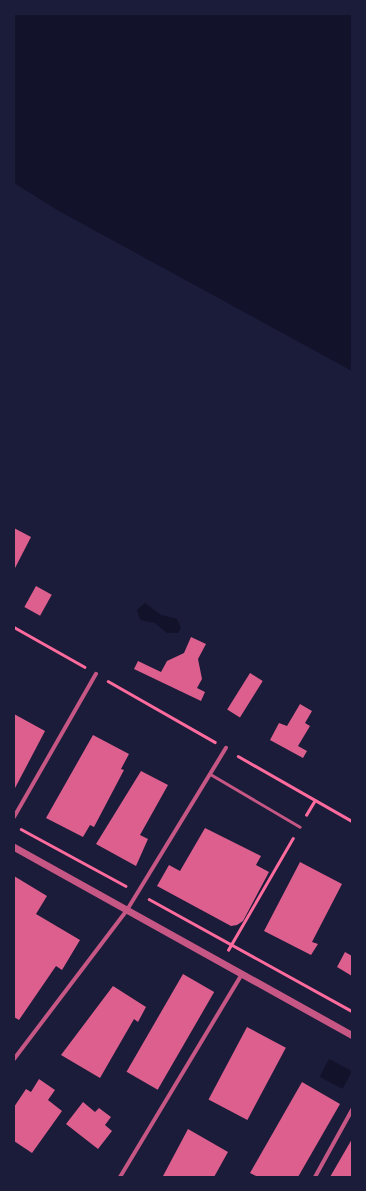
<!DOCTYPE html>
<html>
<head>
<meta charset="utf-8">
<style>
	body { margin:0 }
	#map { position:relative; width:366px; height:1191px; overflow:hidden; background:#1b1b3a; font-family:"Alegreya Sans",sans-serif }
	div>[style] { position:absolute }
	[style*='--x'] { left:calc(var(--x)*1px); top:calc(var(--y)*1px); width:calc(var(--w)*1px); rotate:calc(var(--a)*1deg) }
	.water>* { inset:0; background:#12122b; transform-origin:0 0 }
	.building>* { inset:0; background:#dd5f8e; transform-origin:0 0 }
	.path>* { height:2.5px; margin:-1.25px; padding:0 1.25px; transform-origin:1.25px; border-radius:1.25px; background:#ff6b9d }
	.service>* { height:3px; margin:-1.5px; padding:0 1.5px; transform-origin:1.5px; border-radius:1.5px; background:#c65784 }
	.minor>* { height:4px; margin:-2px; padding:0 2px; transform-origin:2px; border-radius:2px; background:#c65784 }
	.tertiary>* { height:7px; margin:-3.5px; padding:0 3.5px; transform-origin:3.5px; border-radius:3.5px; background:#c65784 }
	span { translate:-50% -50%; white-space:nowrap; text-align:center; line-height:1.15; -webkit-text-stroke:4px #1b1b3a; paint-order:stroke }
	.frame { position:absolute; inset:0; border:15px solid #1b1b3a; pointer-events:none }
</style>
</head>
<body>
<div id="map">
	<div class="water">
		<div style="clip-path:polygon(14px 14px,352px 14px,352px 371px,59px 211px,14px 183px)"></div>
		<div style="clip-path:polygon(145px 603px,161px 615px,177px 619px,181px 628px,178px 633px,167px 633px,155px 623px,140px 620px,137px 610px)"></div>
		<div style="left:329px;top:1059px;width:26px;height:20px;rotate:28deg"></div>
	</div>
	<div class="building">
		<div style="clip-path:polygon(14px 528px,31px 537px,14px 570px)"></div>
		<div style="left:36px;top:586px;width:18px;height:24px;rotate:29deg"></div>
		<div style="clip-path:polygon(191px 637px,206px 644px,198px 659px,202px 679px,197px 688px,205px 692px,201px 701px,134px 669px,138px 661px,161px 672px,167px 661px,184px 653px)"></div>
		<div style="left:250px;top:673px;width:15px;height:43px;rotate:32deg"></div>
		<div style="clip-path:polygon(300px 704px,312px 711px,305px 723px,310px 726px,298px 746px,307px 751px,303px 758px,270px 740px,279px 723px,287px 726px)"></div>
		<div style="clip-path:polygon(14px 714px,45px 731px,14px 790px)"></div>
		<div style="clip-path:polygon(93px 735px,129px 754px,121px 769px,124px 770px,94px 827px,90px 825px,83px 837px,46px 818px)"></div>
		<div style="clip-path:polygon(141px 771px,168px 785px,140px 835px,148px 839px,136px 866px,96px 844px)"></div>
		<div style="clip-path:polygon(205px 828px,261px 856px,256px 865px,269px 872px,243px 921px,237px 925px,231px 926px,157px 886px,169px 865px,180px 871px)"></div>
		<div style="clip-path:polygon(300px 862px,342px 884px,312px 942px,318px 944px,311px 955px,264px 931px)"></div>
		<div style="clip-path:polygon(14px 876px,47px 896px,36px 914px,80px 940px,62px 970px,56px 966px,19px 1020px,14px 1017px)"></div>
		<div style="clip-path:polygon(345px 952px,352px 956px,352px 976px,337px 967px)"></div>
		<div style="left:183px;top:974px;width:36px;height:113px;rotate:30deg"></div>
		<div style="clip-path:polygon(113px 986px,146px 1007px,138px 1022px,134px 1019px,100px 1078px,61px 1055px)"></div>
		<div style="left:247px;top:1027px;width:44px;height:82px;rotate:28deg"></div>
		<div style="clip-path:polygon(39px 1079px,55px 1090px,48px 1100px,62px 1111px,32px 1153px,14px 1141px,14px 1107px,26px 1089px,31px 1092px)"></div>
		<div style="clip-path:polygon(302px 1082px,340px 1104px,298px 1177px,258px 1177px,250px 1173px)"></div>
		<div style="clip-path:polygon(83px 1102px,95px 1112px,99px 1108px,111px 1117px,105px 1125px,112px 1131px,98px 1149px,66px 1124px)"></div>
		<div style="clip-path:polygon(188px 1129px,228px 1152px,214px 1177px,163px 1176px)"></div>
		<div style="clip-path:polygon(352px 1139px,352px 1177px,330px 1177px)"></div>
	</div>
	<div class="path">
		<div style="--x:14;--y:627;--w:81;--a:29.4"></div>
		<div style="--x:108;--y:681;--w:123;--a:29.7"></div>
		<div style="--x:238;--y:756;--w:131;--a:29.7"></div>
		<div style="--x:306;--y:815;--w:17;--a:-59"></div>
		<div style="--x:21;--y:829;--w:119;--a:28.5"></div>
		<div style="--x:149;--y:899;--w:232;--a:28.9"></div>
		<div style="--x:228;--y:950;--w:129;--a:-59.9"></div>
	</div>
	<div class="service">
		<div style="--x:210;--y:774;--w:104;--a:30.5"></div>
	</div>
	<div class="minor">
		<div style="--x:14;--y:817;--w:165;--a:-60.2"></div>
		<div style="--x:14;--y:1059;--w:187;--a:-52.8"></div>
		<div style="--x:127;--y:910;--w:190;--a:-58.6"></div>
		<div style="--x:120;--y:1177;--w:237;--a:-59"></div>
		<div style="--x:315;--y:1177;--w:77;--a:-61.1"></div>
	</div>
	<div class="tertiary">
		<div style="--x:14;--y:847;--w:387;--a:29.1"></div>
	</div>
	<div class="frame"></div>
</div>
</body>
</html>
